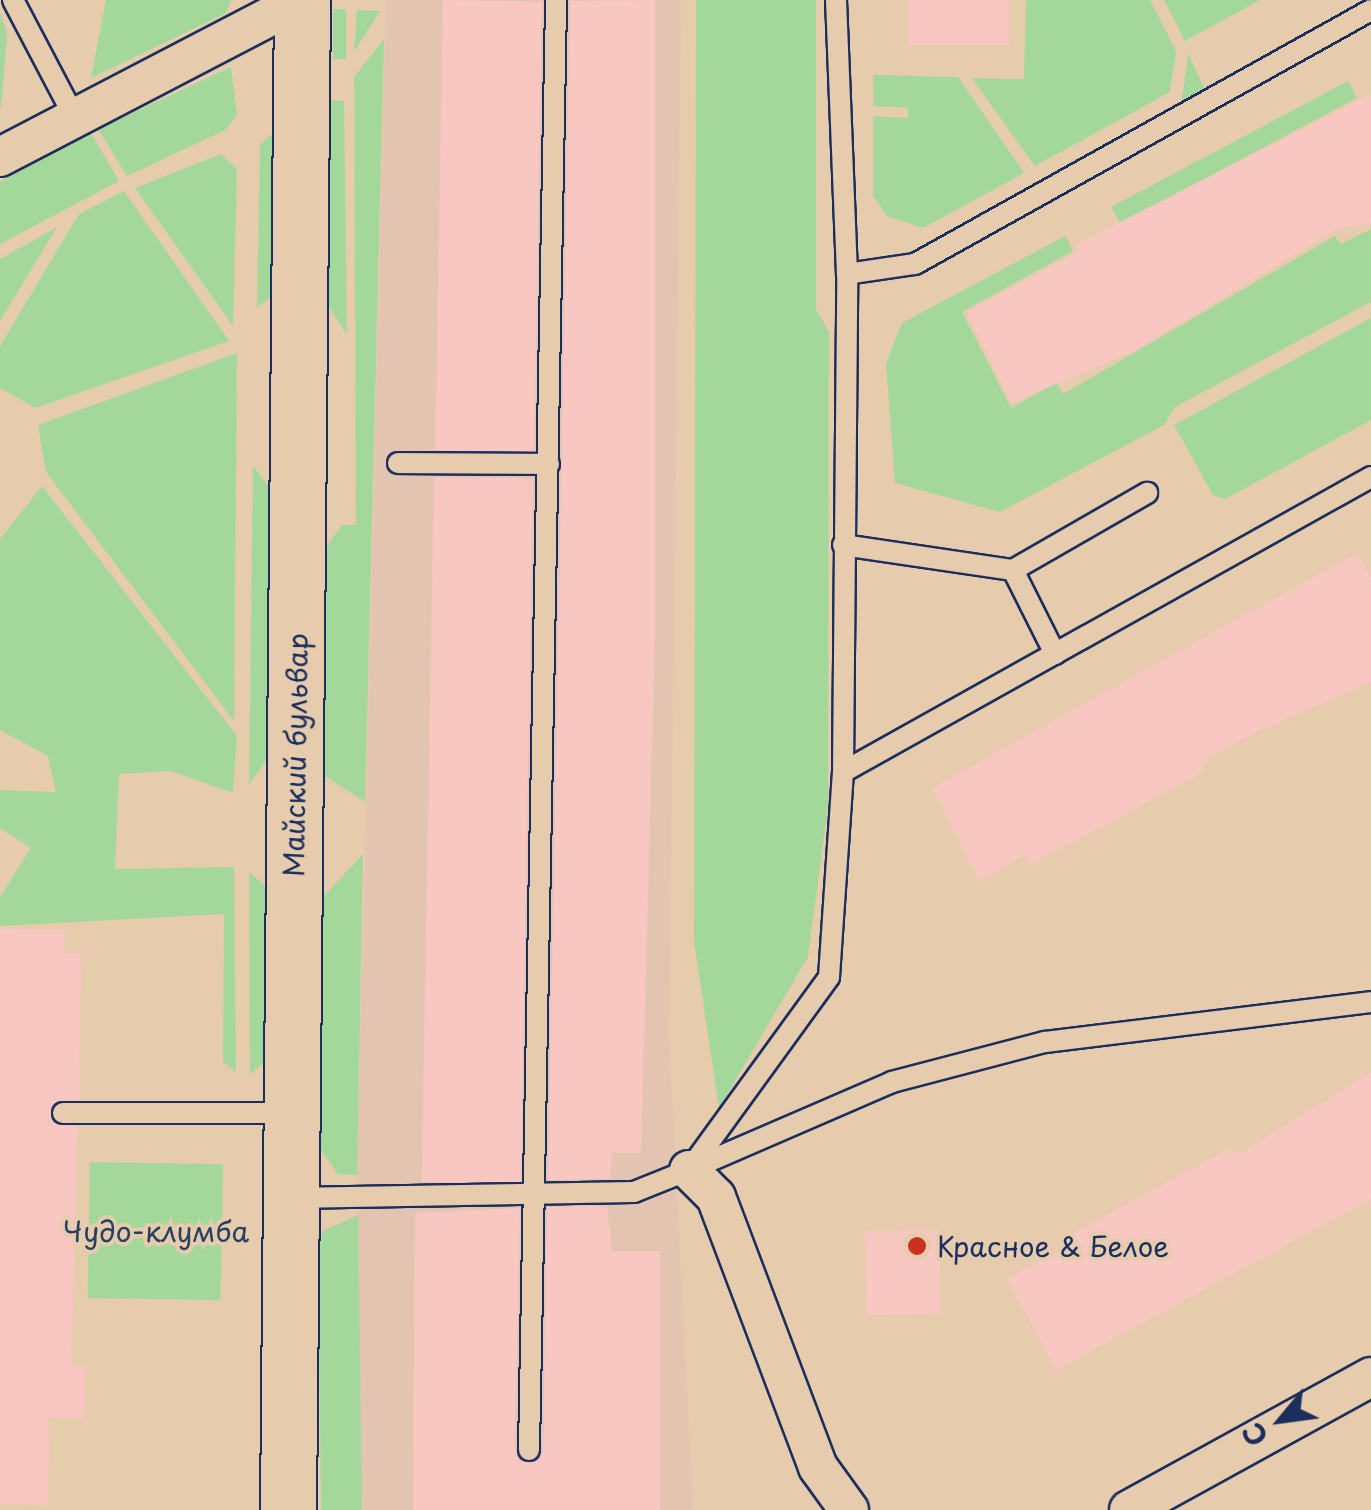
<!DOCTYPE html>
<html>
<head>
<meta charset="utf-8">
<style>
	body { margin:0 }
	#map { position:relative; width:1371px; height:1510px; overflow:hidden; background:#e6cbad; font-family:"Playpen Sans",sans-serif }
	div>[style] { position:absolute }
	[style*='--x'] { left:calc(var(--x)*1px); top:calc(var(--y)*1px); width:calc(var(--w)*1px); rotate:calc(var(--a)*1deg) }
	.built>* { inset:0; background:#e3c4b0 }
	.green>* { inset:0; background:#a4d89b; transform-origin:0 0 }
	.building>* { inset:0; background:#f8c7c2; transform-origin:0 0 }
	.roads { filter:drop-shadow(2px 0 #1b2f5e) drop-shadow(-2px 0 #1b2f5e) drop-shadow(0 2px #1b2f5e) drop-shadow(0 -2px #1b2f5e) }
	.service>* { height:20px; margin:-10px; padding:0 10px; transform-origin:10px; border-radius:10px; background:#e6cbad }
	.minor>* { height:38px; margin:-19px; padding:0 19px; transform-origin:19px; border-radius:19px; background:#e6cbad }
	.secondary>* { height:55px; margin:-27.5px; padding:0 27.5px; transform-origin:27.5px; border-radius:27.5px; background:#e6cbad }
	.dots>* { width:28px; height:28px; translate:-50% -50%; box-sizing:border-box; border:5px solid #e6cbad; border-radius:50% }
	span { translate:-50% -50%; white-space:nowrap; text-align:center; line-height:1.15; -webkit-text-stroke:8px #e6cbad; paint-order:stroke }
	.street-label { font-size:28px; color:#1b2f5e }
	.park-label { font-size:28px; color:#294064 }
	.poi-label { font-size:28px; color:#1b2f5e }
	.left { translate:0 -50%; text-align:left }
	.north { position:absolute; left:1231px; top:1370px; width:100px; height:100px; -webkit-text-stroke:8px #e6cbad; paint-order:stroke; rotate:241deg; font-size:28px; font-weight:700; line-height:40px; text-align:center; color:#1b2f5e }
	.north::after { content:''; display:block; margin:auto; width:35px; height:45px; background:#1b2f5e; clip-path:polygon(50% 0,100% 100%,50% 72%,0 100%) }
</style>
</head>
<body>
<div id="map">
	<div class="built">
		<div style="clip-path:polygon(386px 0,681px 0,669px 1036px,693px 1510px,362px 1510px,357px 1175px)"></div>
	</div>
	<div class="green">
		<div style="clip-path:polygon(106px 0,231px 0,226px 13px,91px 78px)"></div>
		<div style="clip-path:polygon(696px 0,816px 0,816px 309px,829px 332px,828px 805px,808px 957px,719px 1108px,694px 941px)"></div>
		<div style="clip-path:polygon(1026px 0,1150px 0,1176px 51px,1170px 92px,1035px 166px,972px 78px,1024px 79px)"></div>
		<div style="clip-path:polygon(1164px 0,1260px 0,1185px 41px)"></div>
		<div style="left:333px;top:9px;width:13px;height:50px"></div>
		<div style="clip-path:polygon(357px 10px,380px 11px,354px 52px)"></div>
		<div style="clip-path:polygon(0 12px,7px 34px,1px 109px,0 107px)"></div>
		<div style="clip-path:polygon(384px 39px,365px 802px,320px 773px,325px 548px,342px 525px,356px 525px,354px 77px)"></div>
		<div style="clip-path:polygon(1188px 53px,1204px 88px,1182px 101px)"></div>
		<div style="clip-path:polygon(231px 67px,237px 115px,225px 130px,127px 176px,98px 129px)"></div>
		<div style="clip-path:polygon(873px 75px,958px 77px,1024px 173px,923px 228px,887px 216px,873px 196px,873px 116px,908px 118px,908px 108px,874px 106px)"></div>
		<div style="left:1348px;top:81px;width:19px;height:268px;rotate:62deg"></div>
		<div style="clip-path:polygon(331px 100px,344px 101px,347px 335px,328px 305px)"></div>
		<div style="clip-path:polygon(280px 128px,273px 295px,257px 308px,260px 144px)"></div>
		<div style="clip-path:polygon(91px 133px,119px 181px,0 244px,0 182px)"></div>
		<div style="clip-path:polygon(221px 154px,237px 169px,233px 326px,135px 188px)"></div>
		<div style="clip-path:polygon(124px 191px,229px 341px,35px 408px,0 388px,0 346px,79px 214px)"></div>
		<div style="clip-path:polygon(57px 227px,0 321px,0 259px)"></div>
		<div style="clip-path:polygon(1371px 229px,1371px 302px,1175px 407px,1164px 425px,1000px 512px,895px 483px,886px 363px,902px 323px,1065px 236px,1073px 251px,962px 312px,1011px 408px,1056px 383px,1063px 394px,1335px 236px,1341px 244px)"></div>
		<div style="clip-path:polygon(1371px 318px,1371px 420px,1225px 499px,1213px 495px,1174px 425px)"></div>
		<div style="clip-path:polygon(237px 353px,234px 721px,46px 472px,38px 425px)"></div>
		<div style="clip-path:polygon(253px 465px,271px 490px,269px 756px,249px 785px)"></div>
		<div style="clip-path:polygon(42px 486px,237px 736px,233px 793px,171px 771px,119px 774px,115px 869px,234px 867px,236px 1073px,223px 1061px,224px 914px,0 926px,0 897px,31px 848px,0 828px,0 790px,56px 792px,48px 756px,0 730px,0 539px)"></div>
		<div style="clip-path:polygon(363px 854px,357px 1175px,338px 1174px,320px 1149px,323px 897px)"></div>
		<div style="clip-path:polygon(249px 872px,268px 888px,270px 1058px,250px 1074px)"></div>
		<div style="left:90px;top:1162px;width:133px;height:136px;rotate:1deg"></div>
		<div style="clip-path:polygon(358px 1215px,362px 1510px,321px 1510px,318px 1247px,323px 1231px)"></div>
	</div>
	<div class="building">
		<div style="left:443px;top:0;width:99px;height:450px;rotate:1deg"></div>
		<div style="clip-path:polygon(655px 0,655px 633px,641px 1153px,613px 1153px,610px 1179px,548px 1180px,570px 1px)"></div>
		<div style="left:908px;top:0;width:101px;height:45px"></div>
		<div style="clip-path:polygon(1371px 94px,1371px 223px,1337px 229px,1135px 350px,1011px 403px,967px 312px,1080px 251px,1077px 244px)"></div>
		<div style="left:434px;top:477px;width:99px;height:705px;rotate:1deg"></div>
		<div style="clip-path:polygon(1357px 553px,1371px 578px,1371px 682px,1256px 732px,1208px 757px,1202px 773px,1030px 865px,1025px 855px,979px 880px,933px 788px)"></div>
		<div style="clip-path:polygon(0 929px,65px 930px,65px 954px,81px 953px,79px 1099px,57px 1101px,49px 1114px,57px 1125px,78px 1127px,71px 1366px,85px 1366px,84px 1417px,49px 1417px,48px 1505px,0 1504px)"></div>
		<div style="clip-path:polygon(1371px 1073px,1371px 1199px,1056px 1370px,1007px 1279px,1065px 1248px,1061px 1240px,1232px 1147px,1237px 1155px)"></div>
		<div style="clip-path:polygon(607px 1206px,612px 1251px,660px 1251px,660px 1510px,413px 1510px,415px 1213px,520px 1208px,515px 1450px,530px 1464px,543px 1450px,547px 1207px)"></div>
		<div style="left:939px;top:1230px;width:84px;height:74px;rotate:89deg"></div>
	</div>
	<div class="roads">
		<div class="service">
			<div style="--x:13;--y:0;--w:133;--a:62.3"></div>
			<div style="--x:836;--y:0;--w:274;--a:87.7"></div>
			<div style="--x:847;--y:274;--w:69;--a:-8.4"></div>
			<div style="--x:915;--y:264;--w:522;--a:-29.12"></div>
			<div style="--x:398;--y:463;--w:151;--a:0.4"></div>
			<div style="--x:843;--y:545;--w:172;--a:8.4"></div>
			<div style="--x:1013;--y:570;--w:155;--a:-29.9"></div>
			<div style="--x:1013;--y:570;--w:94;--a:63.4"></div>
			<div style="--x:843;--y:772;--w:605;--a:-29.19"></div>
			<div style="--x:63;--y:1113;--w:228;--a:0"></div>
			<div style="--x:691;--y:1169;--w:219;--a:-23.4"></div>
			<div style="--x:892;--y:1082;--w:158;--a:-14.7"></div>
			<div style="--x:1045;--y:1042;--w:328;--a:-7"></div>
			<div style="--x:293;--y:1198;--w:341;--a:-1"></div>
			<div style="--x:634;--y:1192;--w:59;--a:-21.8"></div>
			<div style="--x:689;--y:1170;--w:238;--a:-54"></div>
			<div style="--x:829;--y:977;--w:205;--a:-86.1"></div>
			<div style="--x:843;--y:772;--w:498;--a:-89.5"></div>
			<div style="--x:529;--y:1450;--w:1450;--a:-88.93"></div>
		</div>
		<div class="minor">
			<div style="--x:0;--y:157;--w:340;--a:-27.5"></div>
			<div style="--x:689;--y:1170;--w:38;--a:45"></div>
			<div style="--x:716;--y:1197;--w:289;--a:69.3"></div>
			<div style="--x:818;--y:1467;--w:53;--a:54.2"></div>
			<div style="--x:1129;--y:1510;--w:276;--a:-28.8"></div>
		</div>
		<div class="secondary">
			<div style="--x:288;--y:1510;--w:1510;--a:-89.47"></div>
		</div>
	</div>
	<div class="dots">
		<div style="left:917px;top:1246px;background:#c8321e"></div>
	</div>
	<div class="street-label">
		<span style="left:295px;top:755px;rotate:-89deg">Майский бульвар</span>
	</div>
	<div class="park-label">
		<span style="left:156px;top:1231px">Чудо-клумба</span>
	</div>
	<div class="poi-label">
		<span class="left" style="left:937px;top:1246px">Красное &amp; Белое</span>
	</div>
	<div class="north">С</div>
</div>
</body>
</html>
